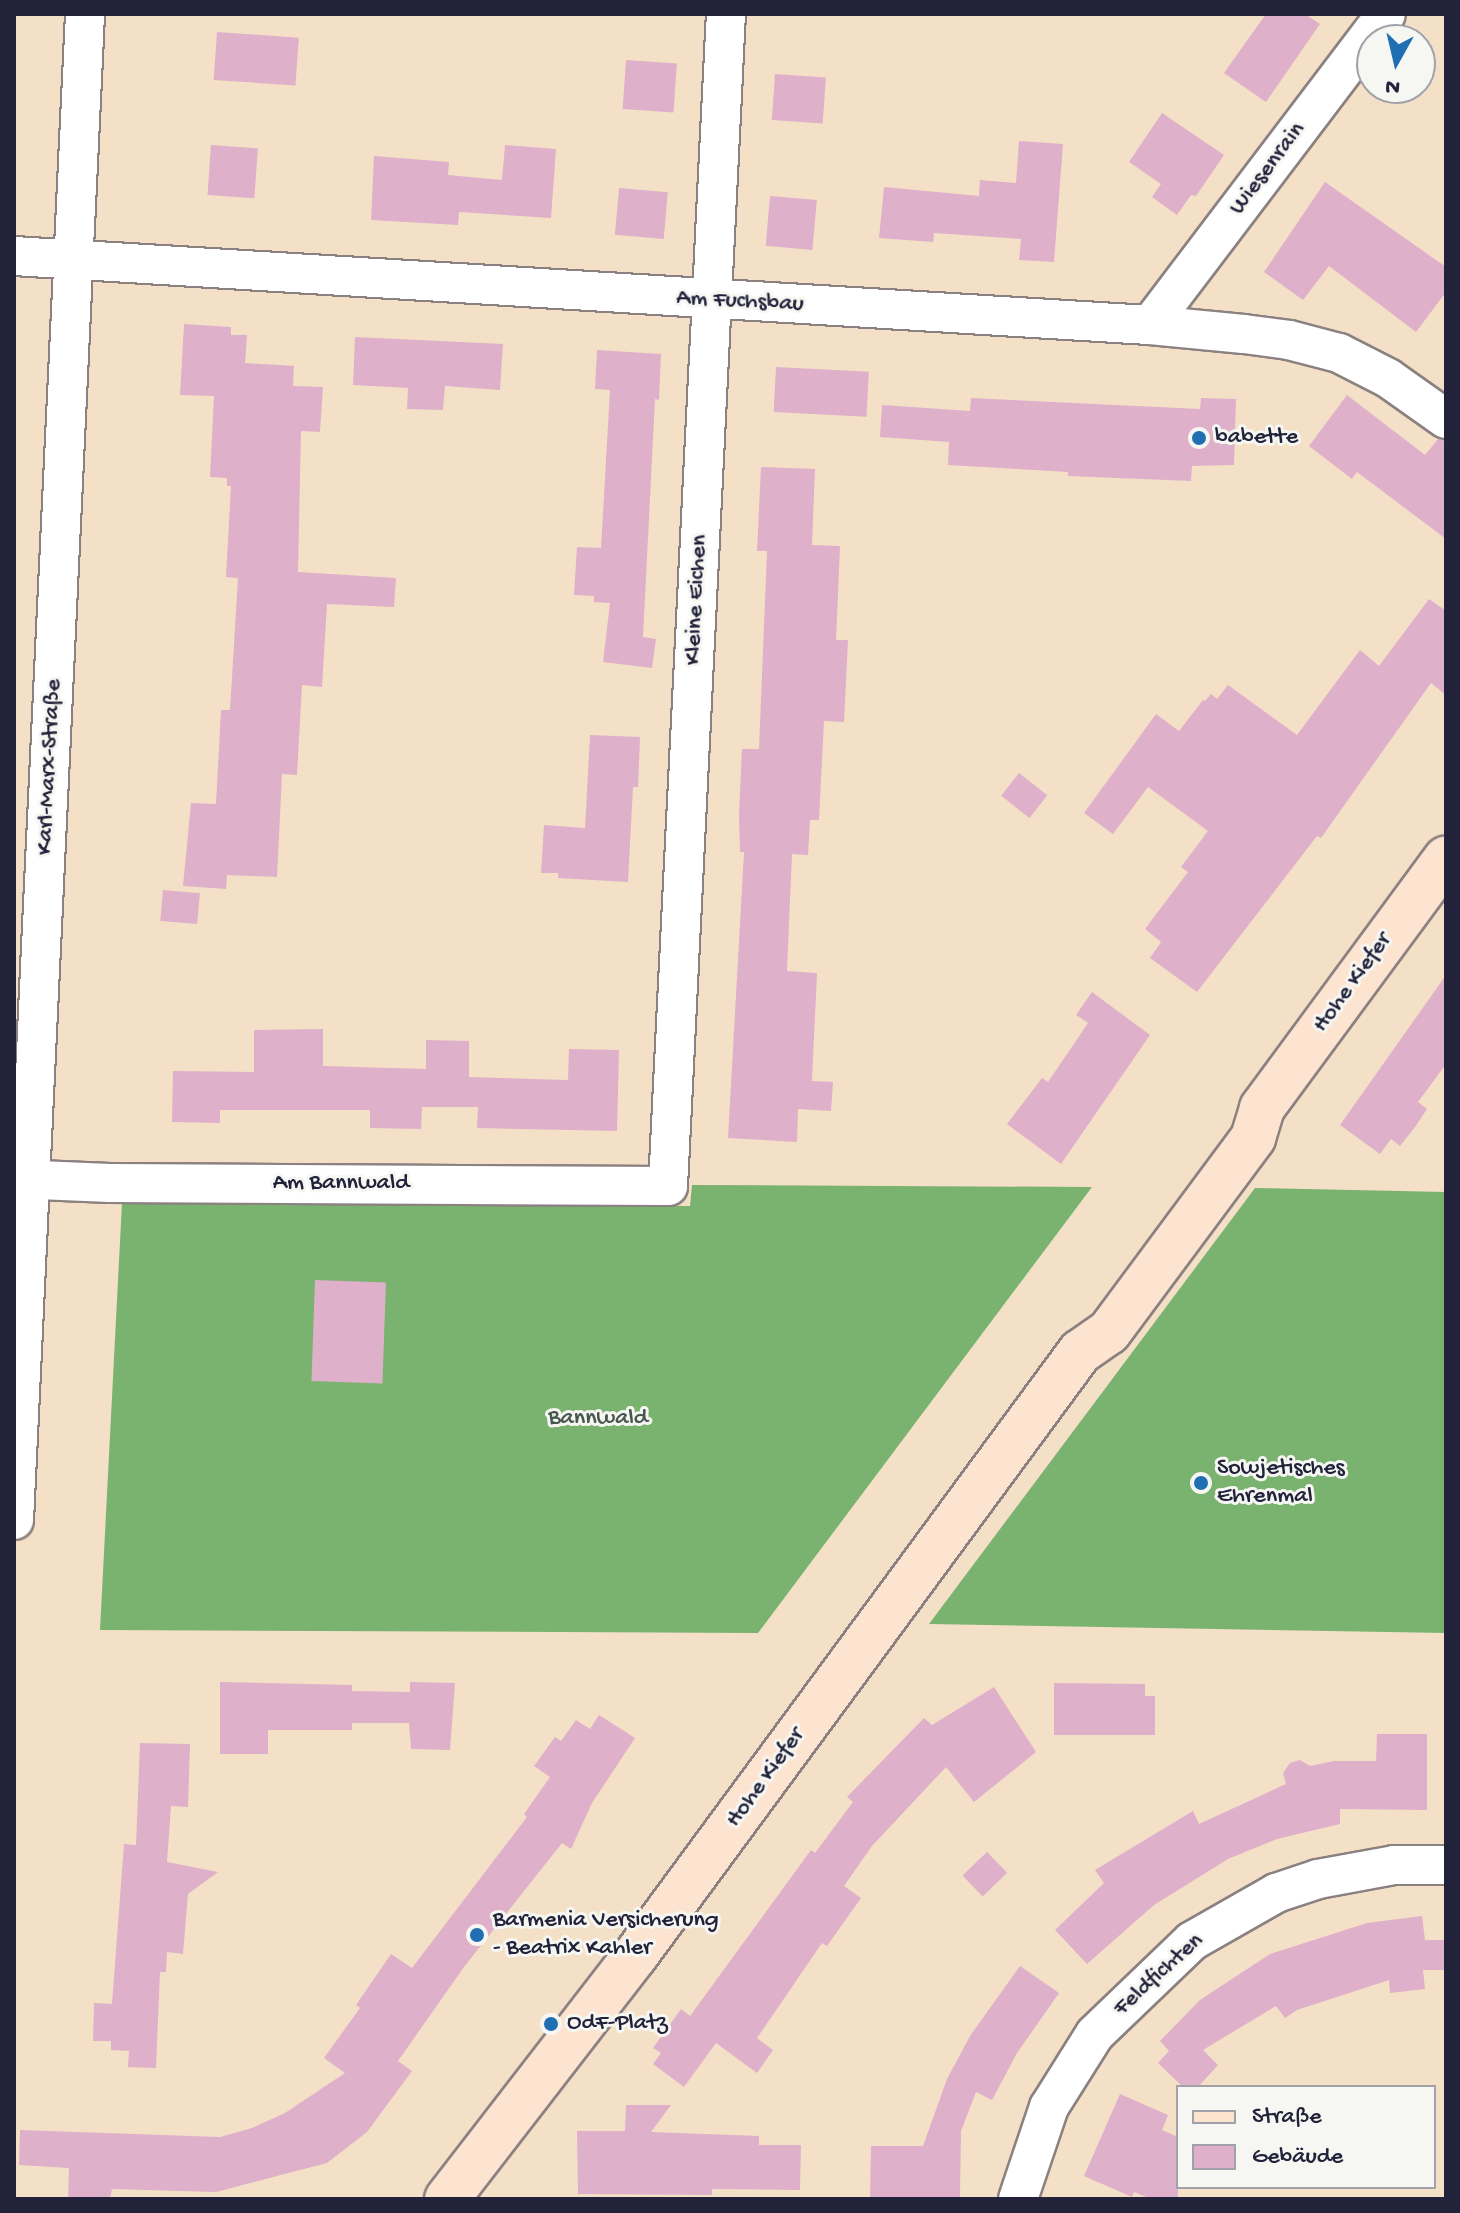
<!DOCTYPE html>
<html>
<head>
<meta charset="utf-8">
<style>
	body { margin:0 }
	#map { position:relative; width:1460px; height:2213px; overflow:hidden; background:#f4e0c7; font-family:"Gochi Hand",sans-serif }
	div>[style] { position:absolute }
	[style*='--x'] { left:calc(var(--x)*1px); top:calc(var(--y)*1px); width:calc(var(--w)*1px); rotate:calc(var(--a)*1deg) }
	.forest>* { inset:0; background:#7ab26f }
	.building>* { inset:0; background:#dfb0c9; transform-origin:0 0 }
	.roads { filter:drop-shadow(2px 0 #8b8181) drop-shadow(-2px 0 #8b8181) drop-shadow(0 2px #8b8181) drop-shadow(0 -2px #8b8181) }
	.street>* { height:38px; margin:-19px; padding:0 19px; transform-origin:19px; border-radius:19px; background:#fff }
	.secondary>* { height:44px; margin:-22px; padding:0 22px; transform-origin:22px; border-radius:22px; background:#fde4d1 }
	.dots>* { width:22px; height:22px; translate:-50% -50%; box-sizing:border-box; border:4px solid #f6f6f2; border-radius:50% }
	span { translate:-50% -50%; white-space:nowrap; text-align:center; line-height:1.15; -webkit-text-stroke:6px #f6f6f2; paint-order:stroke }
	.street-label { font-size:24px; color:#22223b }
	.poi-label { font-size:24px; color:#22223b }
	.left { translate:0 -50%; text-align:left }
	.park-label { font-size:24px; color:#465650 }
	.frame { position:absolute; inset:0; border:16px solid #22223b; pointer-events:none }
	.legend { position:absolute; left:1176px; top:2085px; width:260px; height:104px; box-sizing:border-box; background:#f6f6f2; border:2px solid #a1a1a9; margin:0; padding:10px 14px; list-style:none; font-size:24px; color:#22223b }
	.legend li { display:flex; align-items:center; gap:16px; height:40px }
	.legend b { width:40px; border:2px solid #a1a1a9 }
	.north { position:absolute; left:1356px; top:24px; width:80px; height:80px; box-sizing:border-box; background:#f6f6f2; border:2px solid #a1a1a9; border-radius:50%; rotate:188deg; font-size:22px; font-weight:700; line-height:32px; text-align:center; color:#22223b }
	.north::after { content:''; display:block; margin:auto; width:28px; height:36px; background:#1f6fb2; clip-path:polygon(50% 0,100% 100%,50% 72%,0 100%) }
</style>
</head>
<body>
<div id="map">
	<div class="forest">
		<div style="clip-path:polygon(692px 1185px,1092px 1187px,758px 1633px,100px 1630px,122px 1203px,690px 1206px)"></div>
		<div style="clip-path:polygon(1255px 1188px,1446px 1192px,1446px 1633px,929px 1624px)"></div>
	</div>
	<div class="building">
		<div style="clip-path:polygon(1266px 14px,1305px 14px,1320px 24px,1266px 102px,1224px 73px)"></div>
		<div style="left:217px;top:32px;width:82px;height:48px;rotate:4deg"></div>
		<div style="left:626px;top:60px;width:51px;height:49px;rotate:4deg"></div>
		<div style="left:775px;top:74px;width:51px;height:46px;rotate:4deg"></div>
		<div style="clip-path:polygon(1162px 113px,1224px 155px,1196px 196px,1191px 195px,1177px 215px,1152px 197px,1161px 184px,1129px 162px)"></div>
		<div style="clip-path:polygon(1019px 141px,1063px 144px,1054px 262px,1019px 260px,1021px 239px,934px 233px,933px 242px,879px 238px,884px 187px,979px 196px,980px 180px,1016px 183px)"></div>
		<div style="left:211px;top:145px;width:47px;height:50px;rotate:4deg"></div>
		<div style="clip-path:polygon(505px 145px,556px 149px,551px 218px,459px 212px,458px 225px,371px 220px,374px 156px,449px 162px,448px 175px,502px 180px)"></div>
		<div style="clip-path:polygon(1325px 182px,1446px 267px,1446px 292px,1416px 332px,1329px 266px,1303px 300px,1264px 272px)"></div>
		<div style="left:619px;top:188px;width:49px;height:47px;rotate:5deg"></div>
		<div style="left:770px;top:196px;width:47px;height:50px;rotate:5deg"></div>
		<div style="clip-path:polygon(184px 324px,231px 327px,231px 335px,247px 335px,245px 363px,294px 366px,293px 386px,323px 387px,320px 432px,301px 431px,298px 572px,396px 578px,394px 607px,327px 604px,322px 687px,302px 685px,297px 775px,282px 774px,277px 877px,227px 875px,226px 889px,183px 886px,191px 803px,216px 804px,221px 710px,230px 710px,238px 578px,226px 577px,231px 486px,227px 486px,227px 478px,210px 477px,214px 396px,180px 395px)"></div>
		<div style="clip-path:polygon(355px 337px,503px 344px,500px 390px,445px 386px,443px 410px,407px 409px,408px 388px,353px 385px)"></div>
		<div style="clip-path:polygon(597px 350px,661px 354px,659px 400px,655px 399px,643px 637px,656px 639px,652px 668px,603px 662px,610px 603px,594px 602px,594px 596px,574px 595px,577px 547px,601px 548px,610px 390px,595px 389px)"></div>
		<div style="left:776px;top:367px;width:93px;height:45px;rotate:3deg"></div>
		<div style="clip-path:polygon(1347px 395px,1425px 455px,1438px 439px,1446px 441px,1446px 539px,1357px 472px,1352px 479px,1309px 446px)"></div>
		<div style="clip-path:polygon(971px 398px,1200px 409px,1201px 398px,1236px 399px,1234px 465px,1192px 466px,1191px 481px,1068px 476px,1068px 472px,948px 465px,949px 442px,880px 437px,882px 405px,970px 411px)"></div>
		<div style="clip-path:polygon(761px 467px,815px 469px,812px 545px,840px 546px,836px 640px,848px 640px,844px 722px,824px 721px,819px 820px,810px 820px,808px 855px,792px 854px,787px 971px,817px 973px,812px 1081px,833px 1082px,831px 1111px,798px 1109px,797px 1142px,728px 1138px,744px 852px,740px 852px,739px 816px,742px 749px,759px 749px,767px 551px,757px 551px)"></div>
		<div style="clip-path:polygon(1429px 599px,1446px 611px,1446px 695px,1431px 683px,1321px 838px,1317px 836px,1197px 992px,1150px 958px,1161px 942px,1145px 929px,1188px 872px,1181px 867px,1208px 831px,1148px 787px,1113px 834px,1084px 813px,1156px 714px,1179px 731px,1203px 700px,1205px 701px,1211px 694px,1217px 699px,1228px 685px,1297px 735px,1360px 650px,1379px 666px)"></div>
		<div style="clip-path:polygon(590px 735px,640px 737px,638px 787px,633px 787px,628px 882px,558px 878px,558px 873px,541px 873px,544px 825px,585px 828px)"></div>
		<div style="left:1019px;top:773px;width:36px;height:29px;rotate:38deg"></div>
		<div style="left:163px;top:890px;width:37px;height:31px;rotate:5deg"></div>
		<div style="clip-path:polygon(1446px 975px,1446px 1064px,1418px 1102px,1427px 1109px,1415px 1127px,1400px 1146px,1391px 1139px,1380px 1154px,1340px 1125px)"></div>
		<div style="clip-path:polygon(1092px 992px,1150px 1035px,1061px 1164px,1007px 1124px,1042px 1078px,1048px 1082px,1088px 1023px,1076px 1015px)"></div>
		<div style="clip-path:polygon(323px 1029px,323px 1066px,426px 1069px,426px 1040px,469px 1041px,469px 1077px,568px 1080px,569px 1049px,619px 1050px,617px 1131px,477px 1128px,478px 1107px,422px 1107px,421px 1129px,370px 1128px,370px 1110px,220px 1110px,220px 1123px,172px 1122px,173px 1071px,254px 1072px,254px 1030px)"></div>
		<div style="left:315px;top:1280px;width:71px;height:101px;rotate:2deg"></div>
		<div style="clip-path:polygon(220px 1682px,352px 1685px,352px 1691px,410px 1692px,410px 1682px,455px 1683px,450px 1750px,411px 1749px,409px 1723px,352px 1723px,352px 1730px,268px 1730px,268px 1754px,220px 1754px)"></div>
		<div style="clip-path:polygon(1054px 1683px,1145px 1684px,1145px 1696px,1155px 1696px,1155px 1735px,1054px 1735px)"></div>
		<div style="clip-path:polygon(994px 1687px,1036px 1752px,974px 1802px,946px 1767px,872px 1846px,844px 1886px,861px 1898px,827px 1946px,822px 1943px,757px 2038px,773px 2050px,757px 2073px,716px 2043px,684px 2087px,653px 2064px,661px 2053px,653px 2048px,681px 2009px,690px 2016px,811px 1850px,815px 1853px,853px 1802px,847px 1797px,924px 1718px,932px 1725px)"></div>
		<div style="clip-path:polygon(599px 1715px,635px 1738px,592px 1803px,571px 1849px,562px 1843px,464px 1967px,398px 2061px,412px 2071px,367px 2132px,327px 2163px,216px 2192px,112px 2189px,110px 2199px,68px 2199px,69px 2168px,19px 2165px,20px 2130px,220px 2137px,252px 2128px,285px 2113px,345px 2073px,324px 2058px,360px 2008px,356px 2005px,391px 1954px,412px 1968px,527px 1817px,524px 1814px,550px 1777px,534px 1766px,555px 1737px,561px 1741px,576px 1720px,590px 1729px)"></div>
		<div style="clip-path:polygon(1377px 1734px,1427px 1734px,1427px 1810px,1340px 1809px,1340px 1824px,1277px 1839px,1228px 1859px,1154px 1905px,1087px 1964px,1055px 1930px,1104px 1883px,1095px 1870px,1193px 1811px,1199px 1824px,1286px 1784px,1283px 1773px,1290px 1763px,1300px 1760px,1310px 1766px,1334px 1761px,1376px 1761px)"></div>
		<div style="clip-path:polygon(140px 1743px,190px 1744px,188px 1807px,171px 1806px,167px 1862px,218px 1872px,188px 1894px,183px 1954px,167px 1952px,166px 1972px,160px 1972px,156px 2068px,128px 2067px,129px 2051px,111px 2050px,111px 2041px,93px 2041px,94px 2003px,112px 2004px,124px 1844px,136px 1845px)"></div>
		<div style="left:987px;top:1852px;width:29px;height:34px;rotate:46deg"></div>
		<div style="clip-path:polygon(1422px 1916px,1425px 1940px,1446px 1940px,1446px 1970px,1423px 1970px,1425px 1989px,1390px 1993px,1389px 1980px,1297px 2010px,1285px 2018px,1276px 2006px,1203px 2050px,1218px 2065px,1198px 2087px,1183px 2087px,1158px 2063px,1169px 2051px,1160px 2041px,1200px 2000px,1270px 1954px,1367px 1923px)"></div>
		<div style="clip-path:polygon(1020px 1966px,1059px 1993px,1017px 2053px,992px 2100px,976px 2092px,961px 2131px,960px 2197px,870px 2197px,871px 2146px,923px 2146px,947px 2079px,970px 2036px)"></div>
		<div style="clip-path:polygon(1120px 2094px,1168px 2115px,1162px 2130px,1178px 2137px,1178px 2199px,1151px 2199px,1134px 2192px,1132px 2197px,1084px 2176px)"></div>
		<div style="clip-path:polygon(626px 2105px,671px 2105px,651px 2132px,759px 2136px,759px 2145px,801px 2145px,800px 2190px,712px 2189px,712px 2195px,578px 2194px,577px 2131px,625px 2131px)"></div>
	</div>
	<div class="roads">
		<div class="street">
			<div style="--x:14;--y:256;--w:1138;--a:3.48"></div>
			<div style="--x:1150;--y:325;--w:94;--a:5.5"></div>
			<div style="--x:1244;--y:334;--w:45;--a:7.6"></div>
			<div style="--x:1289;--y:340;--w:52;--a:14.6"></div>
			<div style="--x:1339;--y:353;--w:55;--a:27"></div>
			<div style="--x:1388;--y:378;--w:71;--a:35.3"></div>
			<div style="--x:1150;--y:325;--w:390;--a:-52.8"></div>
			<div style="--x:14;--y:1179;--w:96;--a:2.4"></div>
			<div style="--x:110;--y:1183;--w:558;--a:0.31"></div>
			<div style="--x:668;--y:1186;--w:1173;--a:-87.17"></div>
			<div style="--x:14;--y:1520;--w:1508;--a:-87.3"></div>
			<div style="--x:1018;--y:2199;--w:97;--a:-71.4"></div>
			<div style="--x:1049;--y:2107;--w:86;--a:-57.8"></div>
			<div style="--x:1095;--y:2034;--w:134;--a:-43.8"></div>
			<div style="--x:1192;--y:1941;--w:97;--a:-29.7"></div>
			<div style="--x:1276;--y:1893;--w:44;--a:-18.4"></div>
			<div style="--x:1318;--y:1879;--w:77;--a:-10.4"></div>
			<div style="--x:1394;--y:1865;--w:52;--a:0"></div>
		</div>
		<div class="secondary">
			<div style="--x:447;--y:2199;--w:307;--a:-52.3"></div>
			<div style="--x:635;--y:1956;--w:750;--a:-53.62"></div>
			<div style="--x:1080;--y:1352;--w:35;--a:-35"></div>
			<div style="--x:1109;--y:1332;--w:242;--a:-53.4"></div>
			<div style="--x:1253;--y:1138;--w:31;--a:-73"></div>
			<div style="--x:1262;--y:1108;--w:310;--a:-53.6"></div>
		</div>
	</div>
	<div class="dots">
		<div style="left:1199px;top:438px;background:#1f6fb2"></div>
		<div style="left:1201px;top:1483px;background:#1f6fb2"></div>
		<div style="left:477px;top:1935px;background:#1f6fb2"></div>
		<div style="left:551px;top:2024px;background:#1f6fb2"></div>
	</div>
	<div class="street-label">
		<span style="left:1268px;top:169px;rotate:-53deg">Wiesenrain</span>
		<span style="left:740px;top:302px;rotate:3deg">Am Fuchsbau</span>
		<span style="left:697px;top:600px;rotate:-87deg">Kleine Eichen</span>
		<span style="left:50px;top:767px;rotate:-87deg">Karl-Marx-Straße</span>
		<span style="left:1353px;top:983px;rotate:-54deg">Hohe Kiefer</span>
		<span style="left:341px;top:1184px">Am Bannwald</span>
		<span style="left:766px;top:1778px;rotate:-54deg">Hohe Kiefer</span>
		<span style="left:1159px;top:1975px;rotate:-42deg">Feldfichten</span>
	</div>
	<div class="poi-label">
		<span class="left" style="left:1215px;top:438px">babette</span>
		<span class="left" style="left:1217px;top:1483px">Sowjetisches<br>Ehrenmal</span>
		<span class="left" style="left:493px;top:1935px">Barmenia Versicherung<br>- Beatrix Kahler</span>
		<span class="left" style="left:567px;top:2024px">OdF-Platz</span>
	</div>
	<div class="park-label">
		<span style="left:598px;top:1419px">Bannwald</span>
	</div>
	<div class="frame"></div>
	<ul class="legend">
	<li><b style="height:10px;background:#fde4d1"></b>Straße</li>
	<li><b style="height:22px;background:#dfb0c9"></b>Gebäude</li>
	</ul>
	<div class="north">N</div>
</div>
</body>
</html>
